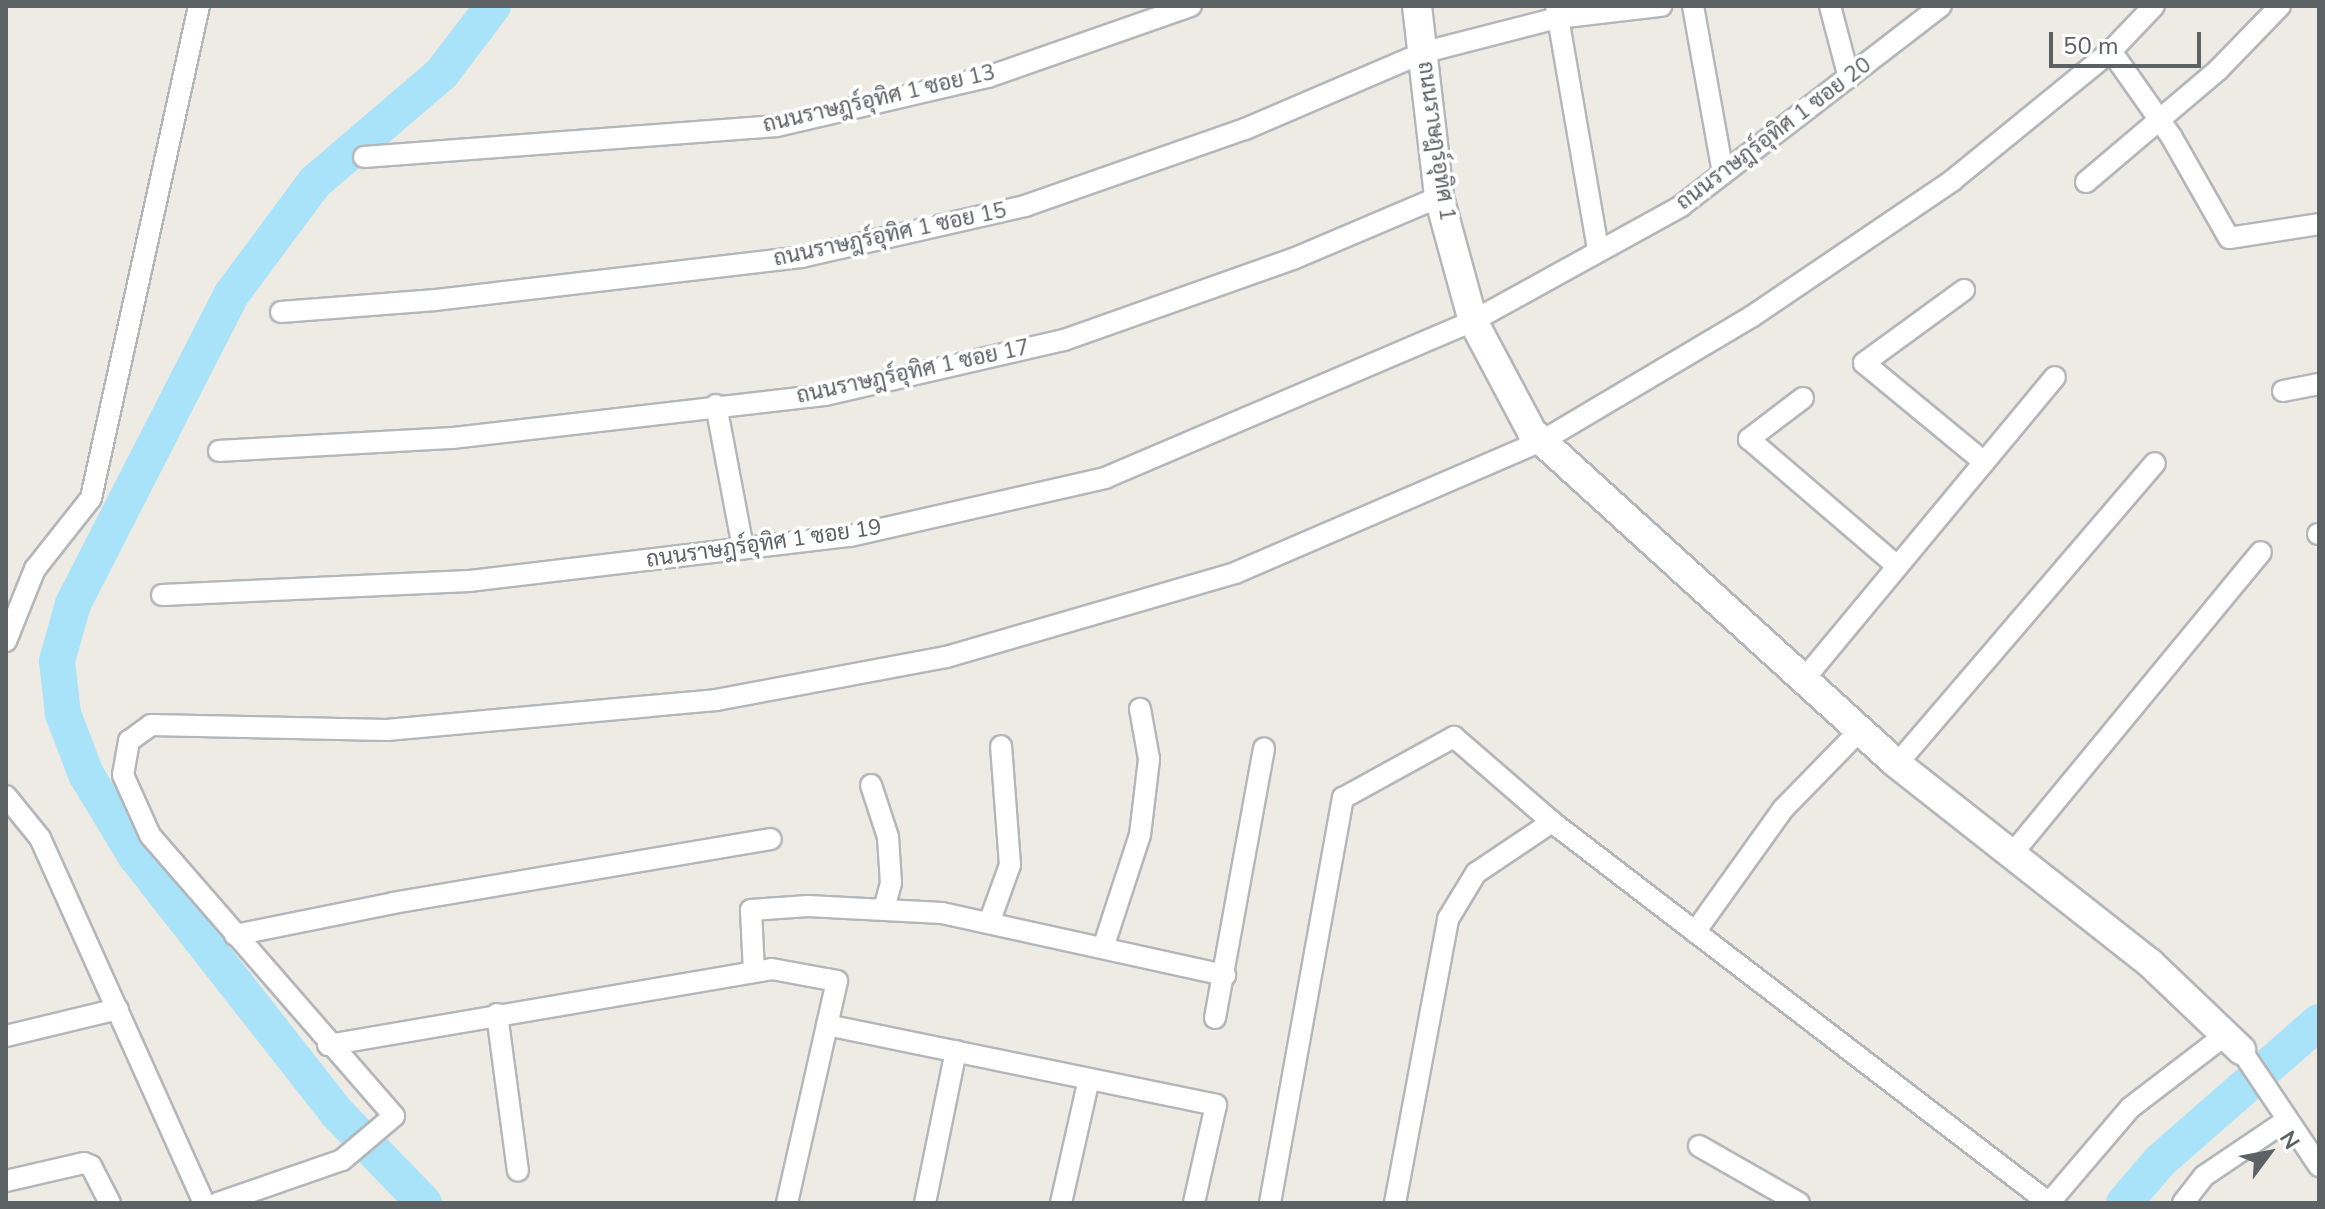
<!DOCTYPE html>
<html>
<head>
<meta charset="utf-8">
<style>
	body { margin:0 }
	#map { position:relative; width:2325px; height:1209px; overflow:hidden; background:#eeeae4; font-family:"Nunito Sans",Sarabun,sans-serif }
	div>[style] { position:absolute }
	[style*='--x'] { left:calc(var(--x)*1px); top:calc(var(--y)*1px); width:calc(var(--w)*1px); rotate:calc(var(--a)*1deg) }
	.river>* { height:36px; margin:-18px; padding:0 18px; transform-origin:18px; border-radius:18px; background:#a9e3f9 }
	.roads { filter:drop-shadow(2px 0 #b4b7ba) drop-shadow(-2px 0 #b4b7ba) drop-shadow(0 2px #b4b7ba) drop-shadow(0 -2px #b4b7ba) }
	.street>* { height:20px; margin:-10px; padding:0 10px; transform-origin:10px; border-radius:10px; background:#fff }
	.secondary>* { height:28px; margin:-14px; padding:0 14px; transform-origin:14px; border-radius:14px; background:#fff }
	span { translate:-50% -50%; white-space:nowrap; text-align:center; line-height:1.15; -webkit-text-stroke:7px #fff; paint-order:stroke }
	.street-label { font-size:22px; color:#5c6164 }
	.frame { position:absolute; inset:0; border:8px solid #5c6164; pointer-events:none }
	.north { position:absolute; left:2229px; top:1113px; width:80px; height:80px; -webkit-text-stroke:6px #fff; paint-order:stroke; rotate:58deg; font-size:22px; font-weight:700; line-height:32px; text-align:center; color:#5c6164 }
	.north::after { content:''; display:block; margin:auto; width:28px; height:36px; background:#5c6164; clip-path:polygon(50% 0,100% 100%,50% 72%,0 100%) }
	.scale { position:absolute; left:2049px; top:32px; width:152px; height:36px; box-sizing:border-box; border:4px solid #5c6164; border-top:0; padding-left:10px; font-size:24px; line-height:28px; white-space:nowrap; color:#5c6164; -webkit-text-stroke:6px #fff; paint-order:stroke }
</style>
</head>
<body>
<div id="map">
	<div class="river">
		<div style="--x:424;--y:1203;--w:125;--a:-134"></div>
		<div style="--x:337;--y:1113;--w:325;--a:-128.1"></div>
		<div style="--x:136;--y:857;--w:97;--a:-121.1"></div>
		<div style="--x:86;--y:774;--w:64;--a:-111"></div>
		<div style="--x:63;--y:714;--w:53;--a:-96.5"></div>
		<div style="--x:57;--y:661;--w:59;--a:-74.3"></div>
		<div style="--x:73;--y:604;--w:347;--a:-62.9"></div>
		<div style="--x:231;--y:295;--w:141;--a:-53.4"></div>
		<div style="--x:315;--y:182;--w:167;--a:-40.6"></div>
		<div style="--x:442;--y:73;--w:84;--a:-52.7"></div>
		<div style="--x:2124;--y:1203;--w:55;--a:-49.4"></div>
		<div style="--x:2160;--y:1161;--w:211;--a:-41.2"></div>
	</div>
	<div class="roads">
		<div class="street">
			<div style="--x:1556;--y:6;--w:247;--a:80.2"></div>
			<div style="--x:1693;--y:6;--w:170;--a:79.8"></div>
			<div style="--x:1830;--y:6;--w:74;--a:75.2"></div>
			<div style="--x:2111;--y:51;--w:104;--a:54.8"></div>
			<div style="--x:2171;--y:136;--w:117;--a:60.4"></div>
			<div style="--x:2229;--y:238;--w:91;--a:-8.8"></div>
			<div style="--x:364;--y:157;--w:414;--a:-4.3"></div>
			<div style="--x:777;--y:126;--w:217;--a:-13.1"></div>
			<div style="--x:988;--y:77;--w:215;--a:-19.3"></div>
			<div style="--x:2086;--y:182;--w:173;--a:-40.3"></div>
			<div style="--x:2218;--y:70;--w:89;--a:-45.9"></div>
			<div style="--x:1964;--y:290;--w:124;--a:143.9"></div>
			<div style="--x:1864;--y:363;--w:154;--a:39.5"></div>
			<div style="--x:281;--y:312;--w:155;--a:-4.4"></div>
			<div style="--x:436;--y:300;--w:368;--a:-6.7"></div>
			<div style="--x:801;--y:257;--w:230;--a:-12.8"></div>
			<div style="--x:1025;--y:206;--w:233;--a:-19.3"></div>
			<div style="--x:1245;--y:129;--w:196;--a:-23.2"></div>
			<div style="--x:1425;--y:52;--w:136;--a:-14.4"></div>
			<div style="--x:1557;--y:18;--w:105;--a:-6.6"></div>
			<div style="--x:2283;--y:391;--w:37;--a:-11"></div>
			<div style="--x:1803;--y:398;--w:68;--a:142.8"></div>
			<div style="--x:1749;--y:439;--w:194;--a:40.6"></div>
			<div style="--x:716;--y:405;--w:146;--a:79.3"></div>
			<div style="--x:219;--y:451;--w:234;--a:-3.2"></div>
			<div style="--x:453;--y:438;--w:374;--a:-6.6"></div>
			<div style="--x:825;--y:395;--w:245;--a:-13"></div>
			<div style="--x:1064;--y:340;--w:243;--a:-19.5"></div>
			<div style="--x:1293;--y:259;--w:159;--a:-23"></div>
			<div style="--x:2318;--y:534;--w:1;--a:0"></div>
			<div style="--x:162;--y:595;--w:308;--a:-2.6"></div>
			<div style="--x:470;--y:581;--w:383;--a:-6.8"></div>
			<div style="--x:850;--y:536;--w:262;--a:-12.8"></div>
			<div style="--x:1105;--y:478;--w:400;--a:-23.1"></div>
			<div style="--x:1473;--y:321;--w:238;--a:-28.9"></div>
			<div style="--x:1681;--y:206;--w:328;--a:-37.6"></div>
			<div style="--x:6;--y:641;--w:78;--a:-68.1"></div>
			<div style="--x:35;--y:569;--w:90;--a:-51.7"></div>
			<div style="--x:91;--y:498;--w:504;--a:-77.62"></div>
			<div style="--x:1805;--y:678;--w:391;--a:-50.3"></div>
			<div style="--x:1897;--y:764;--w:396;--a:-49.4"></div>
			<div style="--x:871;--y:785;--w:55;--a:71.9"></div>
			<div style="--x:888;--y:837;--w:46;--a:86.3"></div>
			<div style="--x:891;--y:883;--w:24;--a:105"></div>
			<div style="--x:6;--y:796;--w:54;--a:51"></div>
			<div style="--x:40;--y:838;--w:400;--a:65.8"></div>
			<div style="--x:2012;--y:854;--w:391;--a:-50.5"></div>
			<div style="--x:989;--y:923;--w:62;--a:-70.1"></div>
			<div style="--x:1010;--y:865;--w:119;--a:-94.3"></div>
			<div style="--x:1695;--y:932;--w:151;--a:-54.4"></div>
			<div style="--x:1783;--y:809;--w:113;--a:-45.7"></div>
			<div style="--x:235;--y:935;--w:161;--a:-11.4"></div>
			<div style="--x:393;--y:903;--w:383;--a:-9.6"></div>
			<div style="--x:1103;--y:948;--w:119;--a:-71.9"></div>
			<div style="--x:1140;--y:835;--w:77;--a:-83.2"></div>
			<div style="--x:1149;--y:759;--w:51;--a:-100.2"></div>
			<div style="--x:754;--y:972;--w:62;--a:-92.8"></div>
			<div style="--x:751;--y:910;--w:57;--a:-4"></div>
			<div style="--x:808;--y:906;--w:134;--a:3"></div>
			<div style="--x:942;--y:913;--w:290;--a:12.4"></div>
			<div style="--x:497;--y:1014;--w:158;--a:82.4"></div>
			<div style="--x:1215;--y:1018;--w:274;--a:-79.7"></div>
			<div style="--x:827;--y:1025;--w:397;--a:11.6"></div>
			<div style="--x:1216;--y:1105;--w:100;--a:102.7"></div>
			<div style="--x:6;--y:1036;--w:115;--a:-13.6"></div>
			<div style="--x:328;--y:1045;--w:450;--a:-9.7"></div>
			<div style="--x:772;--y:969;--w:66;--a:10.5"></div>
			<div style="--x:837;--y:981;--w:228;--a:102.7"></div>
			<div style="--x:2241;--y:1050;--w:140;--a:56.1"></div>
			<div style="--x:1699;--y:1146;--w:115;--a:29.7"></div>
			<div style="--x:6;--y:1181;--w:80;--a:-13"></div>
			<div style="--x:84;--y:1163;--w:8;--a:23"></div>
			<div style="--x:91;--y:1166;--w:42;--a:62.8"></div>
			<div style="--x:218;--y:1203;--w:131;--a:-19.1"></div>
			<div style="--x:342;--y:1160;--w:68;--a:-40.2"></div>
			<div style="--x:394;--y:1116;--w:372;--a:-131"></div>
			<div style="--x:150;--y:835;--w:66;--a:-114.2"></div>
			<div style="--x:123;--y:775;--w:35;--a:-80"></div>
			<div style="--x:129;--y:741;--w:27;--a:-36"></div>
			<div style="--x:151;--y:725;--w:236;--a:1.2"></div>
			<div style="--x:387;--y:730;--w:330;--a:-5.2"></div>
			<div style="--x:716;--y:700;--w:234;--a:-10.6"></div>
			<div style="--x:946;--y:657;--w:301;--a:-16.2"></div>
			<div style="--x:1235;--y:573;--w:334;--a:-23.3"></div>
			<div style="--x:1542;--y:441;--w:243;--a:-30.7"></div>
			<div style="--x:1751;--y:317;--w:244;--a:-34.1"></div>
			<div style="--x:1953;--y:180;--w:204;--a:-39.2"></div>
			<div style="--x:2111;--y:51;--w:62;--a:-46.3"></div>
			<div style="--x:925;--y:1203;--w:155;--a:-78.5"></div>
			<div style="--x:1061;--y:1203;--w:127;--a:-77.3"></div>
			<div style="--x:1270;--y:1203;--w:412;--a:-79.8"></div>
			<div style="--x:1343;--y:798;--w:127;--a:-28.8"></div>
			<div style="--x:1454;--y:737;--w:130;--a:40.9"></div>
			<div style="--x:1552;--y:822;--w:626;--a:37.47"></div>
			<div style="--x:1395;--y:1203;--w:289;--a:-79.4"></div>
			<div style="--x:1448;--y:919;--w:54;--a:-58.7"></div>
			<div style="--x:1476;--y:873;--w:92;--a:-33.9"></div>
			<div style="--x:2049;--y:1203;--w:125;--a:-49.5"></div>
			<div style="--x:2130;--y:1108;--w:120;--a:-37.5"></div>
			<div style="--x:2183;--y:1203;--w:34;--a:-52"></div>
			<div style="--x:2204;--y:1176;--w:100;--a:-34"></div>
		</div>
		<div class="secondary">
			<div style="--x:1417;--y:6;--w:192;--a:83.4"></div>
			<div style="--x:1439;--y:197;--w:129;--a:74.7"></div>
			<div style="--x:1473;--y:321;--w:126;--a:62"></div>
			<div style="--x:1532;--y:432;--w:493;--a:42.3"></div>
			<div style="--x:1897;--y:764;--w:322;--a:38.2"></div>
			<div style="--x:2150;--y:963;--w:126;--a:43.7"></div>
		</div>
	</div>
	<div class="street-label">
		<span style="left:879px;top:99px;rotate:-13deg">ถนนราษฎร์อุทิศ 1 ซอย 13</span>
		<span style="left:1774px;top:134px;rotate:-37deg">ถนนราษฎร์อุทิศ 1 ซอย 20</span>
		<span style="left:1436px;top:141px;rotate:82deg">ถนนราษฎร์อุทิศ 1</span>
		<span style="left:890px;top:235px;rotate:-12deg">ถนนราษฎร์อุทิศ 1 ซอย 15</span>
		<span style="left:913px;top:372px;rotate:-12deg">ถนนราษฎร์อุทิศ 1 ซอย 17</span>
		<span style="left:764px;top:544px;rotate:-8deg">ถนนราษฎร์อุทิศ 1 ซอย 19</span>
	</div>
	<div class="frame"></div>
	<div class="north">N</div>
	<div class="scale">50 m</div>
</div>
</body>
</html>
